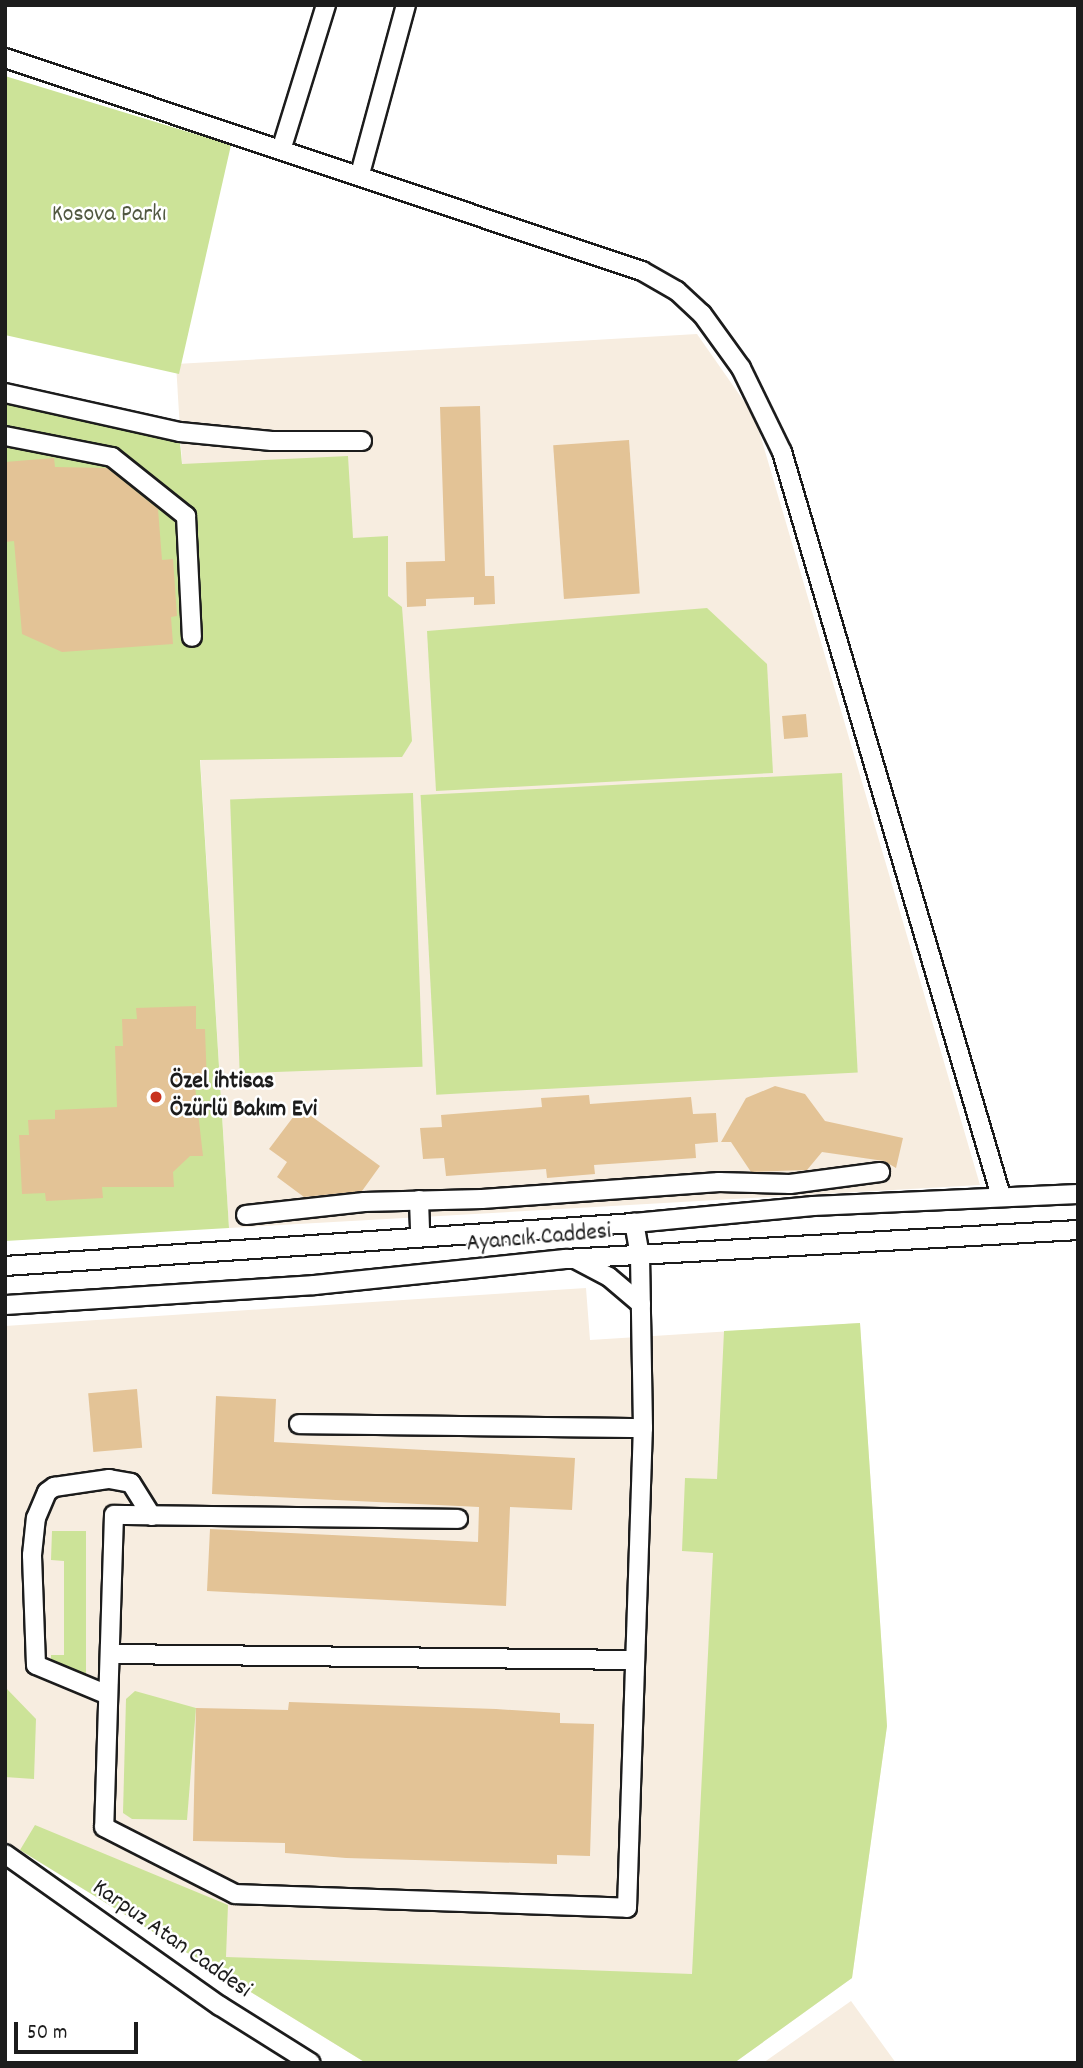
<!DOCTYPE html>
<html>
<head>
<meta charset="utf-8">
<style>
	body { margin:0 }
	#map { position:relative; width:1083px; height:2068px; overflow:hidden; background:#fff; font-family:Dekko,sans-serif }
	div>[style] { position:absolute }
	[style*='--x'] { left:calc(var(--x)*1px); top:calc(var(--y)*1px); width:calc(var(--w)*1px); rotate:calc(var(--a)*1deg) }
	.built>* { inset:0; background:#f7ede0 }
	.green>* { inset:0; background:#cce398; transform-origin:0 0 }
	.building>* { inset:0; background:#e3c396; transform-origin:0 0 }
	.roads { filter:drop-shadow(2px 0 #1c1c1c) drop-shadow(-2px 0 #1c1c1c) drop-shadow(0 2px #1c1c1c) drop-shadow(0 -2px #1c1c1c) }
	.minor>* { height:18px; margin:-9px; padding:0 9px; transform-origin:9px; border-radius:9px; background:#fff }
	.dots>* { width:19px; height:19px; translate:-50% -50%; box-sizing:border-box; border:4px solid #fff; border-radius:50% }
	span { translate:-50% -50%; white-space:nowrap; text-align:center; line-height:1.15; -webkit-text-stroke:5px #fff; paint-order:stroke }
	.park-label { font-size:24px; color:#515841 }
	.poi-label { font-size:24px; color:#1c1c1c; font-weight:700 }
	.left { translate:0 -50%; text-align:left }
	.street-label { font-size:24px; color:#1c1c1c }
	.frame { position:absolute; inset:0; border:7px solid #1c1c1c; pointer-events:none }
	.scale { position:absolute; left:14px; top:2022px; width:124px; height:32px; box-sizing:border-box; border:4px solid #1c1c1c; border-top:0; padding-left:9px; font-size:21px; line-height:24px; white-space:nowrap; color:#1c1c1c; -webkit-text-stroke:5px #fff; paint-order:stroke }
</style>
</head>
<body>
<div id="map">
	<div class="built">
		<div style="clip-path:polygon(697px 334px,755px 417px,980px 1185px,229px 1228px,176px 364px)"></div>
		<div style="clip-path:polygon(586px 1288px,590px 1340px,860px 1323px,887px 1726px,852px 1978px,734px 2063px,366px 2063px,5px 1841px,5px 1326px)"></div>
		<div style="clip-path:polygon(851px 2001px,896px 2063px,763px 2063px)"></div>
	</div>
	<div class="green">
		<div style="clip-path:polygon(5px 76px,231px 145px,179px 374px,5px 335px)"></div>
		<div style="clip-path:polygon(5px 401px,180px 442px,182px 464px,348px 456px,353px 538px,388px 536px,388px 596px,402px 607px,412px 741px,402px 757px,200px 760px,229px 1228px,5px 1241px)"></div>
		<div style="clip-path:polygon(707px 608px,767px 664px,773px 773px,436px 791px,427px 631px)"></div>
		<div style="left:842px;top:773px;width:300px;height:422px;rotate:87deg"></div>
		<div style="left:413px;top:793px;width:274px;height:183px;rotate:88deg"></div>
		<div style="clip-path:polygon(860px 1323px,887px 1726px,852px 1978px,734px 2063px,366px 2063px,20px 1850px,35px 1825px,228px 1905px,226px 1957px,692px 1974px,713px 1553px,682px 1551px,685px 1478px,717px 1479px,724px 1331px)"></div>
		<div style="clip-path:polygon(52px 1531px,86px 1531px,86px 1684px,51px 1684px,51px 1655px,64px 1655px,64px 1561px,51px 1560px)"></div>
		<div style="clip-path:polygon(5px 1687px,36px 1719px,34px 1779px,5px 1777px)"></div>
		<div style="clip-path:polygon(135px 1691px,196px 1708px,187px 1820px,132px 1819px,123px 1813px,126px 1699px)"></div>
	</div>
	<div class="building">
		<div style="clip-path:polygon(480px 406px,485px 576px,494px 576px,495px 604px,474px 605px,474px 597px,426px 599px,426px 606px,407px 607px,406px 562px,445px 561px,440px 407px)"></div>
		<div style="left:629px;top:440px;width:154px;height:76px;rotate:86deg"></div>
		<div style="clip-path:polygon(54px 458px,55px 467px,107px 468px,158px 509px,162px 560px,173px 559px,177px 616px,171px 617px,173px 644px,62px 652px,22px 634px,14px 541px,5px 542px,5px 462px)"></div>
		<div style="left:806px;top:714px;width:23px;height:24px;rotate:85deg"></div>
		<div style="clip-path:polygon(196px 1006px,196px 1029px,205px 1029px,207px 1086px,195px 1086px,203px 1156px,190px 1156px,173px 1172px,174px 1187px,102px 1187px,103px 1198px,46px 1201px,45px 1193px,22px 1194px,19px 1135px,29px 1135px,28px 1120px,55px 1119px,55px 1110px,117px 1107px,115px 1046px,123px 1046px,122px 1019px,137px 1019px,136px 1008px)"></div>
		<div style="clip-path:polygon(775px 1086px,805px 1094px,825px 1121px,903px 1138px,896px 1168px,884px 1161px,822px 1152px,807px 1170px,751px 1172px,731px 1142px,721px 1142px,746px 1098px)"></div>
		<div style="clip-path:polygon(589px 1095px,590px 1104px,691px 1097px,693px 1114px,716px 1113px,718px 1142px,695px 1144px,696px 1158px,594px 1165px,595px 1174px,547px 1178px,546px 1169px,446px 1176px,444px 1158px,423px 1159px,420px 1128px,442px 1127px,441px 1115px,542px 1107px,541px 1098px)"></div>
		<div style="clip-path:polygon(300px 1108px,380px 1166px,362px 1191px,304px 1197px,277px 1177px,287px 1162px,269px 1149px)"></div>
		<div style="left:137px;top:1389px;width:59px;height:49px;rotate:85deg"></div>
		<div style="clip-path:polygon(216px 1396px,276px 1399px,274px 1442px,575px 1458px,572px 1510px,510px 1507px,506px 1606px,207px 1591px,210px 1529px,478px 1542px,479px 1507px,212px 1494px)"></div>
		<div style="clip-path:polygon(289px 1702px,496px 1709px,560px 1713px,560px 1723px,594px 1724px,590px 1856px,557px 1855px,557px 1864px,346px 1858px,285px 1853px,285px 1843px,193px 1841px,196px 1708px,288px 1710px)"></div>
	</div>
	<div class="roads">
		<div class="minor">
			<div style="--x:5;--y:58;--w:672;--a:18.49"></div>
			<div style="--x:642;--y:271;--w:40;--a:29.7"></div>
			<div style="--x:677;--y:291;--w:34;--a:43"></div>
			<div style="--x:702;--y:314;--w:67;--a:54.2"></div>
			<div style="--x:741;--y:368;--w:93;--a:64"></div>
			<div style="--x:782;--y:452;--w:776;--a:73.6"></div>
			<div style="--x:282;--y:147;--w:149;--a:-72.8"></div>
			<div style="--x:360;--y:174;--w:175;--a:-74.8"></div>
			<div style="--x:5;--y:393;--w:179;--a:12.6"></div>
			<div style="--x:180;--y:432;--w:92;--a:5.6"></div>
			<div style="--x:272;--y:441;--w:90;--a:0"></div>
			<div style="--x:5;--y:436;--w:109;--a:11.1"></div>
			<div style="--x:112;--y:457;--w:95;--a:38.6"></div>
			<div style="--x:186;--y:516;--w:121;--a:87.2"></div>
			<div style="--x:419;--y:1200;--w:37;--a:88"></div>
			<div style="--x:246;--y:1215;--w:119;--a:-6.3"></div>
			<div style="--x:364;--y:1202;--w:118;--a:-1.5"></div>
			<div style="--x:482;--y:1199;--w:238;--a:-4.1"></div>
			<div style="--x:719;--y:1182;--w:71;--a:1.6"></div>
			<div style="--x:790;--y:1184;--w:91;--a:-7.6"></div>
			<div style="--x:577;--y:1260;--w:36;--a:28"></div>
			<div style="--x:609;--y:1277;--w:42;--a:40.2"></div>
			<div style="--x:5;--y:1266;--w:630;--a:-3.91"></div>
			<div style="--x:634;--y:1223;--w:180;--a:-5.4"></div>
			<div style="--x:813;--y:1206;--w:265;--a:-2.6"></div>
			<div style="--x:5;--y:1305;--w:310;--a:-3.7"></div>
			<div style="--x:314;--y:1285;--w:253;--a:-5.9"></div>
			<div style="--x:566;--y:1259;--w:513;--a:-3.24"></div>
			<div style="--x:299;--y:1424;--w:344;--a:0.7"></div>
			<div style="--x:458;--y:1519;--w:344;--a:-179.3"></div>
			<div style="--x:114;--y:1515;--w:312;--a:91.8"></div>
			<div style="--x:104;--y:1827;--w:147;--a:27.1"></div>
			<div style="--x:235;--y:1894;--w:392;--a:2"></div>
			<div style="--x:627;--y:1908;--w:480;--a:-88.1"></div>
			<div style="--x:643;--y:1428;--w:172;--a:-91"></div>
			<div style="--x:640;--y:1256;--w:34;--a:-100"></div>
			<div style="--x:110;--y:1654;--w:525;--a:0.65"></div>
			<div style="--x:108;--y:1695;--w:78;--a:-157.4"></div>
			<div style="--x:36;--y:1665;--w:110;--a:-92.1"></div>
			<div style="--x:32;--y:1555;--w:37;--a:-84"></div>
			<div style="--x:36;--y:1518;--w:28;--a:-67"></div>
			<div style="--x:47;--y:1492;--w:9;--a:-36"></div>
			<div style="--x:54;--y:1487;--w:56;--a:-8.3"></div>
			<div style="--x:109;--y:1479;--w:22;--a:10"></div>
			<div style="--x:131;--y:1483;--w:39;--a:58"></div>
			<div style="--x:5;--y:1854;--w:263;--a:35.3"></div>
			<div style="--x:220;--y:2006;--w:107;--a:32.1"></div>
		</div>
	</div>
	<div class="dots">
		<div style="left:156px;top:1097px;background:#c8321e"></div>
	</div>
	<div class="park-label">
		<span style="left:109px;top:216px">Kosova Parkı</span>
	</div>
	<div class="poi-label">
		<span class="left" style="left:170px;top:1097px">Özel ihtisas<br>Özürlü Bakım Evi</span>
	</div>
	<div class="street-label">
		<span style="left:539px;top:1239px;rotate:-5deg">Ayancık Caddesi</span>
		<span style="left:171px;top:1940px;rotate:35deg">Karpuz Atan Caddesi</span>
	</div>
	<div class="frame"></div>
	<div class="scale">50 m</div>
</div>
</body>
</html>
